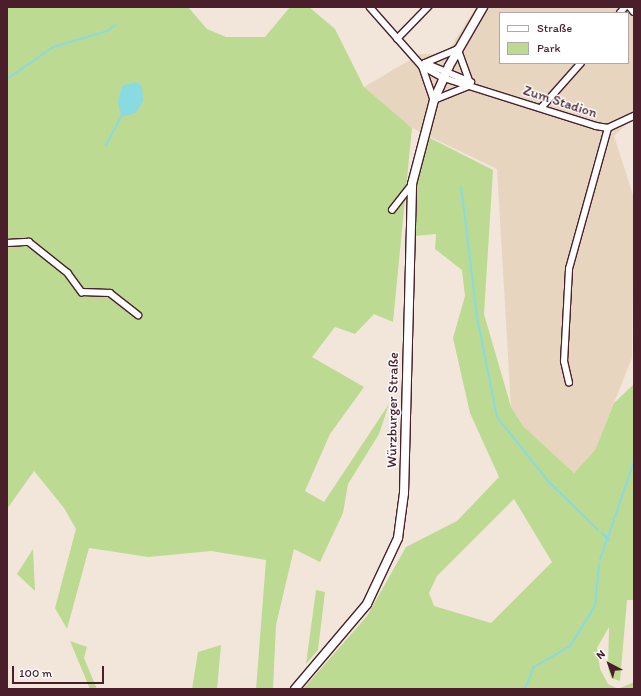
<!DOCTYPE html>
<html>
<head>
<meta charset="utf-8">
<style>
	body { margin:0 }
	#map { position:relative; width:641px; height:696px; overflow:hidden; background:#f2e6da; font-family:Itim,sans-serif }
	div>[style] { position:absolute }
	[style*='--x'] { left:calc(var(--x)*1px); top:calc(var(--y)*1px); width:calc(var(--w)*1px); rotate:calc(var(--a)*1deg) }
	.built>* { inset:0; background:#e8d5c0 }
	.green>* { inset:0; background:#bdda92 }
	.water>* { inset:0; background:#89dbe1 }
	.stream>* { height:2px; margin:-1px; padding:0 1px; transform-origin:1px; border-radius:1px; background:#89dbe1 }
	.roads { filter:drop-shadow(1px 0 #4a1f2b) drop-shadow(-1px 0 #4a1f2b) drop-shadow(0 1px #4a1f2b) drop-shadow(0 -1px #4a1f2b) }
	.street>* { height:5.5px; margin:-2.75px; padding:0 2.75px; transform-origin:2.75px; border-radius:2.75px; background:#fff }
	.secondary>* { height:8px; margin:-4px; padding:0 4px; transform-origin:4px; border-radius:4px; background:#fff }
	span { translate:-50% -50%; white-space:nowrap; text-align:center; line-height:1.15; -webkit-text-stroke:3px #fff; paint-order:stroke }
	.street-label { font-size:14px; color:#4a1f2b }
	.frame { position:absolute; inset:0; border:8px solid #4a1f2b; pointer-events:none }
	.legend { position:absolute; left:499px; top:12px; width:130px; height:52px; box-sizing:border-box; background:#fff; border:1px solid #b7a5aa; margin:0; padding:5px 7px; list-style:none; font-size:12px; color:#4a1f2b }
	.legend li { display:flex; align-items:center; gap:8px; height:20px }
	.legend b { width:20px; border:1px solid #b7a5aa }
	.north { position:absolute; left:589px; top:644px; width:40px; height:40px; -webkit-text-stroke:3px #fff; paint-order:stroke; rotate:319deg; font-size:11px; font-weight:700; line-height:16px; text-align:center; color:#4a1f2b }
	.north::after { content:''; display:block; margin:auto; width:14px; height:18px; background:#4a1f2b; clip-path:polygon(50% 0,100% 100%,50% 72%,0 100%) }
	.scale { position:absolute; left:12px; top:666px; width:92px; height:18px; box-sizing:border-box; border:2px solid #4a1f2b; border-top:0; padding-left:5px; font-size:12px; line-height:14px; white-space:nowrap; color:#4a1f2b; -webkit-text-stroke:3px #fff; paint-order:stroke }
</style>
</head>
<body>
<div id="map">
	<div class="built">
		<div style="clip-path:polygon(evenodd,476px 7px,634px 7px,634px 117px,614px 136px,634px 198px,632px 358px,595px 450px,574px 473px,523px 426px,511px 407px,497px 169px,412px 128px,364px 87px,420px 54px,440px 54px,450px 48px,476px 7px,500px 13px,628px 13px,628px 63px,500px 63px,500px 13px)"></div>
	</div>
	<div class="green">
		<div style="clip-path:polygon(7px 7px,188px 7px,207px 29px,226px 37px,265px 37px,290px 7px,309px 7px,335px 29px,364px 87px,412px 128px,393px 322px,374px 314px,355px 334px,335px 327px,312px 357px,364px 387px,330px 434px,305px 491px,324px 502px,389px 404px,379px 434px,348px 484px,343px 513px,320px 562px,294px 549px,276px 625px,273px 689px,256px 689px,266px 560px,211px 551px,148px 557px,89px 548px,67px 629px,55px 608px,76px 529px,64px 508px,34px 471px,7px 509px)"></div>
		<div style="clip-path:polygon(evenodd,428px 137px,493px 170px,484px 314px,511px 407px,523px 426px,574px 473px,595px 450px,614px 403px,634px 384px,634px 600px,627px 600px,620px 681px,611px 678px,608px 668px,609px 627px,597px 648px,600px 669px,608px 684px,618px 689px,634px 682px,634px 689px,303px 689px,367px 616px,406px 547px,457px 521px,499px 477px,470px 413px,453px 338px,465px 296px,462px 270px,435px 249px,436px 234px,414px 236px,417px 183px,428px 137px,514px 499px,552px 562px,491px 623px,434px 606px,429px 593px,437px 576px,514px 499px)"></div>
		<div style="clip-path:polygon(33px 549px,35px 591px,17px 574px)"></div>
		<div style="clip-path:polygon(316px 590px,325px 592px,318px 650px,306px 664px)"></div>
		<div style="clip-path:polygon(70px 641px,87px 647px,84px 658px,97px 689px,90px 689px)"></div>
		<div style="clip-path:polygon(221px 645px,217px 689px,192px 689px,198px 652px)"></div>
	</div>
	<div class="water">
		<div style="clip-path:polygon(136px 82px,142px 86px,143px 101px,136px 113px,121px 117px,118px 101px,122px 86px)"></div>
	</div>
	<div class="stream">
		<div style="--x:7;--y:79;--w:56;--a:-34.8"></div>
		<div style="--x:53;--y:47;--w:56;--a:-16.5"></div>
		<div style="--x:107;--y:31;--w:10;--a:-37"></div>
		<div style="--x:106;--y:145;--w:32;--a:-62"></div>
		<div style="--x:461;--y:186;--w:132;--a:83"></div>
		<div style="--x:477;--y:317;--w:102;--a:78.7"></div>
		<div style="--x:497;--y:417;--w:82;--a:51.4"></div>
		<div style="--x:548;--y:481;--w:70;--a:44.4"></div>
		<div style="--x:602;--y:533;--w:10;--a:45"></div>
		<div style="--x:600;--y:560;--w:105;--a:-71"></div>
		<div style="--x:525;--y:689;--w:24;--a:-68"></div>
		<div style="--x:534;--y:667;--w:42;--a:-30.3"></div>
		<div style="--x:570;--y:646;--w:47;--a:-58"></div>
		<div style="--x:595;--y:606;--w:42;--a:-84.6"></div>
	</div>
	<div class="roads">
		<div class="street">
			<div style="--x:370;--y:7;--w:79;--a:48.6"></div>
			<div style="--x:422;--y:66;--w:25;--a:29"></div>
			<div style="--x:444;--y:78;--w:159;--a:17.5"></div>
			<div style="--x:596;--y:126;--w:12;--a:9"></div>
			<div style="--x:608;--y:128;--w:29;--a:-25"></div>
			<div style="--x:630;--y:7;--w:6;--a:51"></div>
			<div style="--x:620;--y:13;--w:8;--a:-50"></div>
			<div style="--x:397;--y:39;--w:45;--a:-45.9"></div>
			<div style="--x:425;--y:63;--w:36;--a:-23"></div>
			<div style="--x:458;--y:49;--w:35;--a:70"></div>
			<div style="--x:425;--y:63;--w:50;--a:22.4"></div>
			<div style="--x:423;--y:68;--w:34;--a:71"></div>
			<div style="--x:434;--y:100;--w:35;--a:-22"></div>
			<div style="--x:541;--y:108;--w:60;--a:-48.4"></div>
			<div style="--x:392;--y:210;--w:33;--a:-52"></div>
			<div style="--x:7;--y:243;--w:22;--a:-3"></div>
			<div style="--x:29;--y:242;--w:50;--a:38.5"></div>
			<div style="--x:68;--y:273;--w:24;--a:54"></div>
			<div style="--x:82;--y:292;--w:28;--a:2"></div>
			<div style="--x:110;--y:293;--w:36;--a:38"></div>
			<div style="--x:569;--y:383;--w:22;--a:-103"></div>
			<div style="--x:564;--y:362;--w:93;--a:-86.9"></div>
			<div style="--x:569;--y:269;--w:146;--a:-74.5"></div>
		</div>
		<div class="secondary">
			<div style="--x:295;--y:689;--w:111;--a:-49.7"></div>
			<div style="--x:367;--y:604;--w:73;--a:-64.8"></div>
			<div style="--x:398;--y:538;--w:45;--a:-82.4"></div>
			<div style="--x:404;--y:493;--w:309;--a:-88.5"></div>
			<div style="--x:412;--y:184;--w:87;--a:-75.3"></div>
			<div style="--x:434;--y:100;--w:37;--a:-66"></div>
			<div style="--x:449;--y:66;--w:68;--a:-60"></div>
		</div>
	</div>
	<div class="street-label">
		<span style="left:560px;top:102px;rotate:18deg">Zum Stadion</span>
		<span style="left:393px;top:410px;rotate:-89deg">Würzburger Straße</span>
	</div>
	<div class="frame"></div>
	<ul class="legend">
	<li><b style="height:5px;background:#fff"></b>Straße</li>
	<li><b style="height:11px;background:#bdda92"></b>Park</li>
	</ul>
	<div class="north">N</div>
	<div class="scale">100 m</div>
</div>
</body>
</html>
